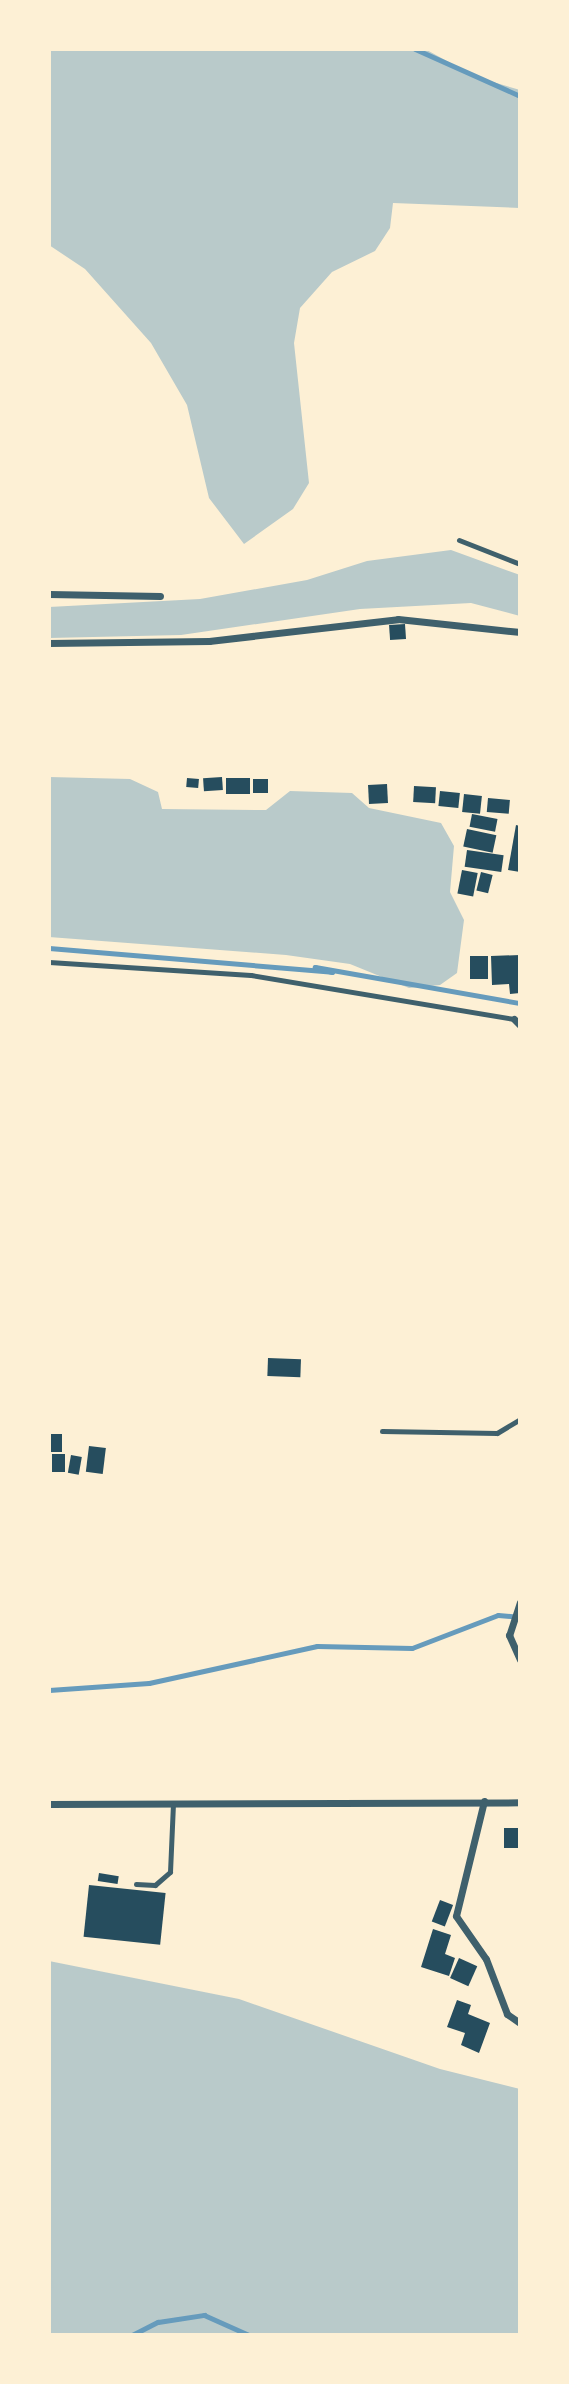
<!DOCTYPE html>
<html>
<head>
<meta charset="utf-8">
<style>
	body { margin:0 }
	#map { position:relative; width:569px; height:2384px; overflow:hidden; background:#fdf0d5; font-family:Commissioner,sans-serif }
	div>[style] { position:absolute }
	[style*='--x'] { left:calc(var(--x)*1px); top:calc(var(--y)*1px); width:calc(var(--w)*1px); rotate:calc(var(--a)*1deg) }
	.green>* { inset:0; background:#b9caca }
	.stream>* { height:5px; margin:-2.5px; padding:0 2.5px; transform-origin:2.5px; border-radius:2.5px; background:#669bbc }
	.building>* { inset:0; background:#264d5e; transform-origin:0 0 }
	.service>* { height:5px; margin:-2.5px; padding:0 2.5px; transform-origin:2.5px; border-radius:2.5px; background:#3f606c }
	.minor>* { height:7px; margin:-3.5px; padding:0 3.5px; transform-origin:3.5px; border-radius:3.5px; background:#3f606c }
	span { translate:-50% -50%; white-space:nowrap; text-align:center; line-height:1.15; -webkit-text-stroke:5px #fdf0d5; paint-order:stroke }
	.frame { position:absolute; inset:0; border:51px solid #fdf0d5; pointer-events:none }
</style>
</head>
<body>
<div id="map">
	<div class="green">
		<div style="clip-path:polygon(49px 49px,425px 49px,476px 77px,520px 90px,520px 208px,393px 203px,390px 228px,375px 251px,332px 272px,300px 308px,294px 343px,309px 483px,293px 509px,244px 544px,209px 498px,187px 405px,151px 343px,85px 269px,49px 245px)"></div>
		<div style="clip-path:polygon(451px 550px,520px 575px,520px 616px,471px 603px,360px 609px,181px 635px,49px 638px,49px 607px,200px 599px,307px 580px,367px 561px)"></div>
		<div style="clip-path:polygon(49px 777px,130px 779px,158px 792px,162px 809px,266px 810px,290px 791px,352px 793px,369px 808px,441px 823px,454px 846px,450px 892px,464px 920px,457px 973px,440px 985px,409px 988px,350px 964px,286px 955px,49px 937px)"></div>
		<div style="clip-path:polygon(49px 1961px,239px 1999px,440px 2069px,520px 2089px,520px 2335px,49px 2335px)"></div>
	</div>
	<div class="stream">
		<div style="--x:415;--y:49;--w:115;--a:24.1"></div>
		<div style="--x:49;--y:948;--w:284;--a:4.8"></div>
		<div style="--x:332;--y:972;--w:18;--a:-164"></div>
		<div style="--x:315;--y:967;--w:208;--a:10"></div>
		<div style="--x:49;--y:1690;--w:100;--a:-4"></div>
		<div style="--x:149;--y:1683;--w:172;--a:-12.4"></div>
		<div style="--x:317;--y:1646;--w:95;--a:1.2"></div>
		<div style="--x:412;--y:1648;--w:92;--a:-21"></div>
		<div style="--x:498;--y:1615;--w:22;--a:5"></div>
		<div style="--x:132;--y:2335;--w:29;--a:-27"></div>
		<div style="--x:158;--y:2322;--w:47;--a:-8.7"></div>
		<div style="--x:204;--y:2315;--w:49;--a:24"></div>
	</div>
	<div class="building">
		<div style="left:405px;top:624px;width:15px;height:16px;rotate:86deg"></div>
		<div style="left:222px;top:777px;width:13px;height:19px;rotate:86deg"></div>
		<div style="left:187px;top:778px;width:12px;height:9px;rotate:5deg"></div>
		<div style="left:226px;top:778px;width:24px;height:16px"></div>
		<div style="left:253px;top:779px;width:15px;height:14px"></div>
		<div style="left:387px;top:784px;width:19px;height:19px;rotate:87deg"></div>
		<div style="left:414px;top:786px;width:22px;height:16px;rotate:3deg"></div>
		<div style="left:440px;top:791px;width:20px;height:15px;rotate:6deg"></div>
		<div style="left:464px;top:794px;width:18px;height:18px;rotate:6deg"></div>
		<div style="left:488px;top:798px;width:22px;height:14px;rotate:5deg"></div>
		<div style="left:472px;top:814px;width:26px;height:13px;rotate:11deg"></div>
		<div style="clip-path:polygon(516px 825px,520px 826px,520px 872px,508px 870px)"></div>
		<div style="left:467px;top:829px;width:30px;height:18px;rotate:12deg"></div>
		<div style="left:467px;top:850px;width:37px;height:17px;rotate:8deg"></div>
		<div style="left:462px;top:870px;width:16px;height:24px;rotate:11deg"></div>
		<div style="left:481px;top:872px;width:12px;height:19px;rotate:14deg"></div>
		<div style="clip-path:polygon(520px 955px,520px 993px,510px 994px,509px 984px,492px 985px,491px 956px)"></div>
		<div style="left:470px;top:956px;width:18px;height:23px"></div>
		<div style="left:268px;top:1358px;width:33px;height:18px;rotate:2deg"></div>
		<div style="left:49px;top:1434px;width:13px;height:18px"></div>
		<div style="left:89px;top:1446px;width:17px;height:26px;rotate:7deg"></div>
		<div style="left:52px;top:1454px;width:13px;height:18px"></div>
		<div style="left:71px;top:1455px;width:11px;height:18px;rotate:10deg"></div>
		<div style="left:504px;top:1828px;width:16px;height:20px"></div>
		<div style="left:99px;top:1873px;width:20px;height:8px;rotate:9deg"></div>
		<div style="left:89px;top:1885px;width:77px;height:52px;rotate:6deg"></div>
		<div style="left:440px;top:1900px;width:14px;height:23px;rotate:21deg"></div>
		<div style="clip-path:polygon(433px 1929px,451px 1935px,445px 1954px,455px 1958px,449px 1976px,421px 1967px)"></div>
		<div style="left:459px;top:1958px;width:20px;height:22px;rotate:24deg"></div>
		<div style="clip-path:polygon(457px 2000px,471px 2005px,468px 2014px,490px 2023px,479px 2053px,461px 2045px,465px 2033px,447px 2027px)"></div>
	</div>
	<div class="service">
		<div style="--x:459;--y:540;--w:66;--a:21.5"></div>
		<div style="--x:49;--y:962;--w:202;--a:3.7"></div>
		<div style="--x:251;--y:975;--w:267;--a:9.5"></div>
		<div style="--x:382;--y:1431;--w:115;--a:1"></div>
		<div style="--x:497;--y:1433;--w:27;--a:-31"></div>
		<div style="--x:136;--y:1884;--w:19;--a:3"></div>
		<div style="--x:155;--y:1885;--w:20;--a:-41"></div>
		<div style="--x:170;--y:1872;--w:69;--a:-87.5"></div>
	</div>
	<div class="minor">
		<div style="--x:49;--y:594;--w:111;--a:1"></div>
		<div style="--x:49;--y:643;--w:160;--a:-0.7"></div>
		<div style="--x:209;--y:641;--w:190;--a:-6.6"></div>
		<div style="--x:398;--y:619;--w:123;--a:6.1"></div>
		<div style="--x:514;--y:1019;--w:8;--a:45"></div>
		<div style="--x:520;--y:1602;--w:35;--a:108"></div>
		<div style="--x:509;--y:1635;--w:27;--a:66"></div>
		<div style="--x:484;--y:1801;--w:118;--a:103.7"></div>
		<div style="--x:456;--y:1916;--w:52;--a:55.1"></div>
		<div style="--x:486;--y:1959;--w:59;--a:69.1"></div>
		<div style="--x:507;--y:2014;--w:16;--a:35"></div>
		<div style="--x:49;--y:1804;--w:471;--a:-0.2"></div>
	</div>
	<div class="frame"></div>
</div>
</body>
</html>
